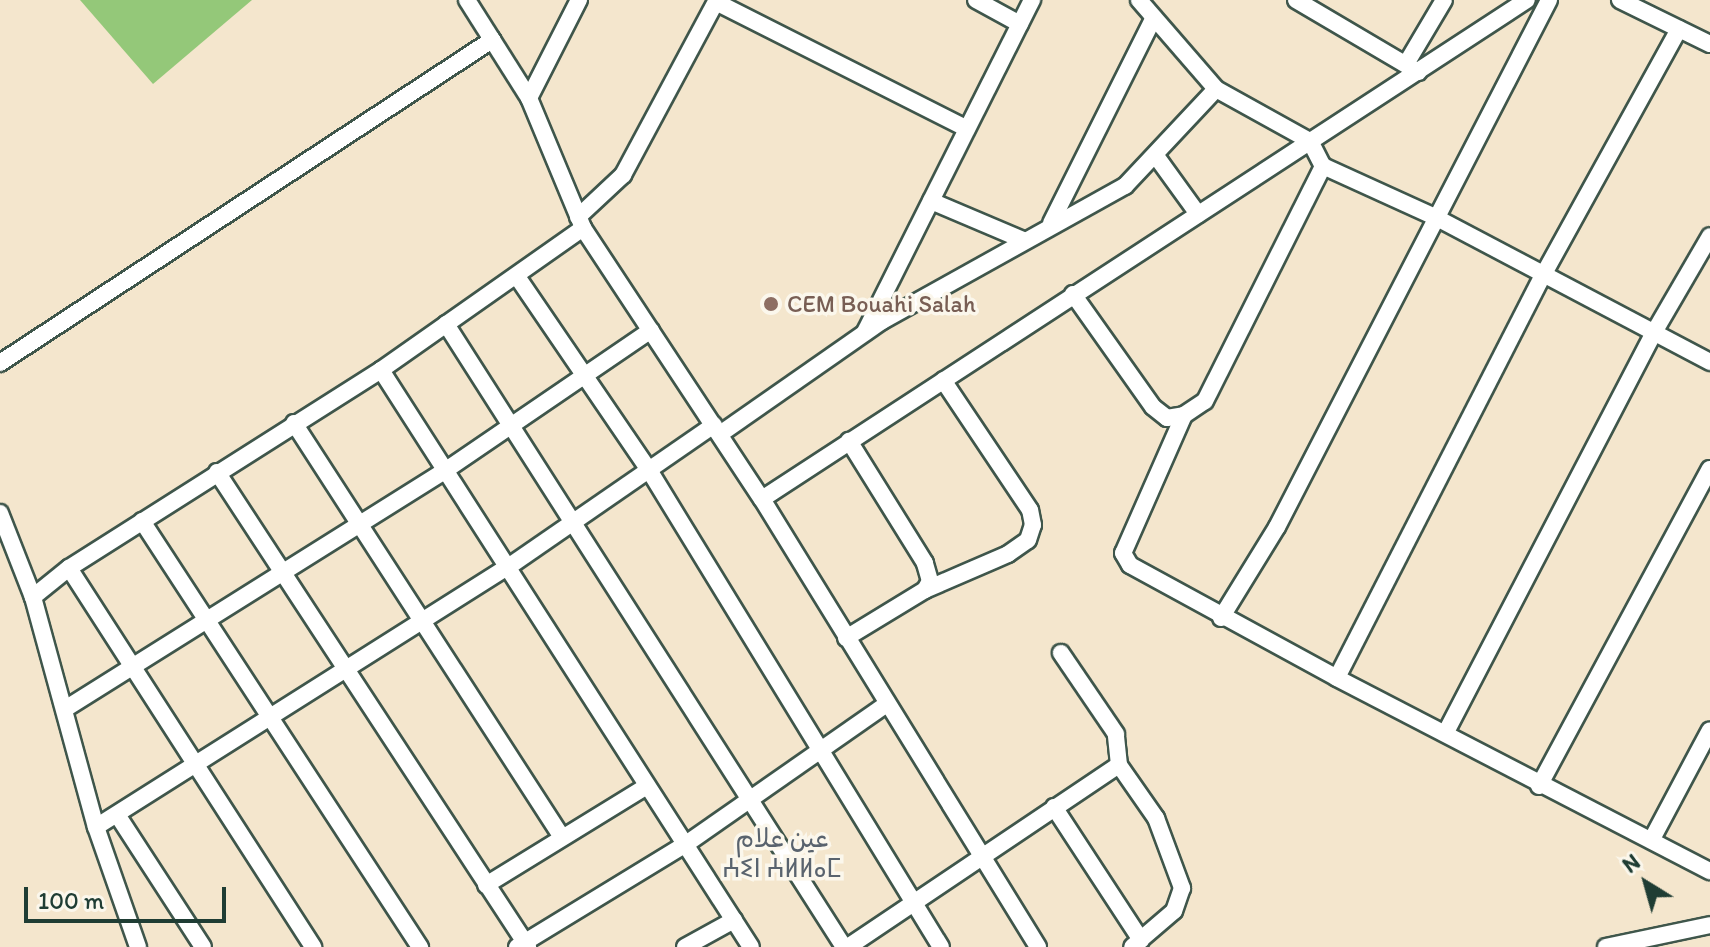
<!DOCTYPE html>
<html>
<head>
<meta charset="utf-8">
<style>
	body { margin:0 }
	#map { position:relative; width:1710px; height:947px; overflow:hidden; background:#f4e6cd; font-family:Itim,"Playpen Sans Arabic","Noto Sans Tifinagh",sans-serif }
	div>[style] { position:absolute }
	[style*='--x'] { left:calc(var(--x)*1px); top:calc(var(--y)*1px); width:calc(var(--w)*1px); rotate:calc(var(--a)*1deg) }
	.green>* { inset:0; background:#94c879 }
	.roads { filter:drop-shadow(2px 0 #3f564b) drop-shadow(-2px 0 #3f564b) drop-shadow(0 2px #3f564b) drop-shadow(0 -2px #3f564b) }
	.minor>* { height:16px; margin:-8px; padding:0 8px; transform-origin:8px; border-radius:8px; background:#fff }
	.dots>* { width:22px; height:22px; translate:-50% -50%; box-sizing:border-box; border:4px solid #fbf7ec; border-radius:50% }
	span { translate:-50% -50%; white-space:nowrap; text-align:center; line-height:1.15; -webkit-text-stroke:7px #fbf7ec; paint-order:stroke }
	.education-label { font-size:24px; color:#785e54 }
	.left { translate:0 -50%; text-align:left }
	.neighbourhood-label { font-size:26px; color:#59636e }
	.north { position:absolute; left:1606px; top:843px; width:80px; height:80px; -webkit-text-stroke:6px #fbf7ec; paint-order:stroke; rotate:323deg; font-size:22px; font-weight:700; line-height:32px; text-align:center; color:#1f3d34 }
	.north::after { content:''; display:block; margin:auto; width:28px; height:36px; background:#1f3d34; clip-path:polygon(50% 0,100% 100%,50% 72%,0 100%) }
	.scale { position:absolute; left:24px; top:887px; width:202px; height:36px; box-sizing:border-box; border:4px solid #1f3d34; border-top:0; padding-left:10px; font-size:24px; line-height:28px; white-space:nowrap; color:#1f3d34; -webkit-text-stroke:6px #fbf7ec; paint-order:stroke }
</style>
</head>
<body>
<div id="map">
	<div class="green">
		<div style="clip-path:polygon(80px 0,252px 0,153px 84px)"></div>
	</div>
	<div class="roads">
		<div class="minor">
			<div style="--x:467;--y:0;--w:116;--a:57.7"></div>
			<div style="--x:529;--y:98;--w:141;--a:67.4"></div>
			<div style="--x:583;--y:228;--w:325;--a:56.6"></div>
			<div style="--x:762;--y:499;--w:526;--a:58.36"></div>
			<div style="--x:976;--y:0;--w:50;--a:28.6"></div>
			<div style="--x:1139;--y:0;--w:118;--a:49.1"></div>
			<div style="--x:1216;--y:89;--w:107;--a:29"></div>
			<div style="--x:1310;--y:141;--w:28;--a:63"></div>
			<div style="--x:1323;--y:166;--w:123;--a:24.5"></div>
			<div style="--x:1435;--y:217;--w:311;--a:27.8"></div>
			<div style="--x:1296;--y:0;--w:142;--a:30.5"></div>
			<div style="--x:1620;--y:0;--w:100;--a:26.1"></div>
			<div style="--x:716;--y:2;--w:281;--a:26.8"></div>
			<div style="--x:1679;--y:29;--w:283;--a:118.9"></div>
			<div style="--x:1542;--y:277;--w:450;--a:117.1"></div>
			<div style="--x:1337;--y:678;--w:420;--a:27.4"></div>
			<div style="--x:1406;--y:64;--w:74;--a:-59.3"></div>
			<div style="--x:529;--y:98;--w:110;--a:-63"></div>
			<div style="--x:1156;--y:156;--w:72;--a:54.1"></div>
			<div style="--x:931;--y:201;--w:100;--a:23"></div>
			<div style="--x:578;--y:217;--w:62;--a:-43"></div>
			<div style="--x:623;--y:175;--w:199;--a:-61.8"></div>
			<div style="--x:1051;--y:223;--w:228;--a:-63.4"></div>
			<div style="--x:518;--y:278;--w:232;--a:55.7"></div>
			<div style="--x:649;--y:470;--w:559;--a:58.53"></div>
			<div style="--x:1073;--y:294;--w:138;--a:54.7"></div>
			<div style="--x:1153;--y:407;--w:18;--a:38"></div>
			<div style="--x:1167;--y:418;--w:17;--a:-10"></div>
			<div style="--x:1184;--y:415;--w:25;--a:-34"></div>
			<div style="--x:1205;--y:401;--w:263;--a:-63.3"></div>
			<div style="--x:446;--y:324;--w:739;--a:57.43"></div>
			<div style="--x:865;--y:332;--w:372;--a:-63.3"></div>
			<div style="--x:0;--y:363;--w:589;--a:-33.29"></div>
			<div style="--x:381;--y:370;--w:685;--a:57.33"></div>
			<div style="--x:1184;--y:415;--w:151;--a:113.8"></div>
			<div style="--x:1123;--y:553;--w:14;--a:60"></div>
			<div style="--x:1130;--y:565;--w:236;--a:28.6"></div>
			<div style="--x:294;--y:423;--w:492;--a:57.1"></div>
			<div style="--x:720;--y:434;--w:198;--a:-34.9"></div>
			<div style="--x:882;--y:321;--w:278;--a:-29.1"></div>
			<div style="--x:1125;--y:186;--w:133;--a:-46.8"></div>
			<div style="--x:217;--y:472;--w:568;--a:56.79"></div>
			<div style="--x:762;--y:499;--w:913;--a:-33.12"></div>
			<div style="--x:0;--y:513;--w:90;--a:68.6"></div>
			<div style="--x:33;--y:597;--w:238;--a:74.7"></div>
			<div style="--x:96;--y:827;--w:127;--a:70.7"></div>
			<div style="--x:142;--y:521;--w:509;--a:56.87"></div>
			<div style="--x:69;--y:568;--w:451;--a:57.2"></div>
			<div style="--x:925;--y:590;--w:90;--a:-23.4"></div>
			<div style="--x:1008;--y:554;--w:24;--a:-35"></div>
			<div style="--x:1028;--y:540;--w:16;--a:-72"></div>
			<div style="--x:1033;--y:525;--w:15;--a:-101"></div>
			<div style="--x:1030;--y:510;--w:156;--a:-123.8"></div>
			<div style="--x:33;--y:597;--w:46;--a:-38.9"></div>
			<div style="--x:69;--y:568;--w:370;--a:-32.4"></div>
			<div style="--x:381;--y:370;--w:247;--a:-35.1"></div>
			<div style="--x:1221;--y:618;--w:107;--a:-58.4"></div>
			<div style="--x:1277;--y:527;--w:593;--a:-62.7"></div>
			<div style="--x:846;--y:638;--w:92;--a:-31.3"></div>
			<div style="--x:925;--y:590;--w:10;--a:-61"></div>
			<div style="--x:930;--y:581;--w:19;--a:-106"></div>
			<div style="--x:925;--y:563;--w:144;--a:-121.9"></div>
			<div style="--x:65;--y:709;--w:450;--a:-32.1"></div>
			<div style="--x:446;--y:470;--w:248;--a:-34.3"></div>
			<div style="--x:1446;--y:732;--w:449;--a:-62.5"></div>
			<div style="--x:1653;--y:334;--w:113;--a:-59.8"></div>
			<div style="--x:1119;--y:765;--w:65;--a:55.1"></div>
			<div style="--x:1156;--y:818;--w:75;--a:69.6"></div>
			<div style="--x:1182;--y:888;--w:24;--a:109"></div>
			<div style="--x:1174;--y:911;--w:55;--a:139.4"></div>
			<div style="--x:1539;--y:786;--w:360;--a:-61.7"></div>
			<div style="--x:1054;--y:807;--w:159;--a:56.8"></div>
			<div style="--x:118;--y:816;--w:156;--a:57"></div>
			<div style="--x:96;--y:827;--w:487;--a:-32.3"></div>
			<div style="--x:508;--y:567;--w:250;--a:-34.6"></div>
			<div style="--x:1652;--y:839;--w:123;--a:-62"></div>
			<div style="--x:486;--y:885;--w:189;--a:-31.6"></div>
			<div style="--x:517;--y:947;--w:198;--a:-31.4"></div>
			<div style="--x:686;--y:844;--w:245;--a:-34.9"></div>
			<div style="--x:685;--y:947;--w:56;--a:-28.9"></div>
			<div style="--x:848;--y:947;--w:326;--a:-33.9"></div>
			<div style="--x:1119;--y:765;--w:31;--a:-96"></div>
			<div style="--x:1116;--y:734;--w:98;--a:-124.2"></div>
			<div style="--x:1606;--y:947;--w:106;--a:-11.9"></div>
		</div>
	</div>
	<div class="dots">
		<div style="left:771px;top:304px;background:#8d6e63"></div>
	</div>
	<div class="education-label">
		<span class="left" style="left:787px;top:304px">CEM Bouahi Salah</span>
	</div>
	<div class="neighbourhood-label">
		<span style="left:782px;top:854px">عين علام<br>ⵄⵉⵏ ⵄⵍⵍⴰⵎ</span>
	</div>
	<div class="north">N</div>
	<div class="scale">100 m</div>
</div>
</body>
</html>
